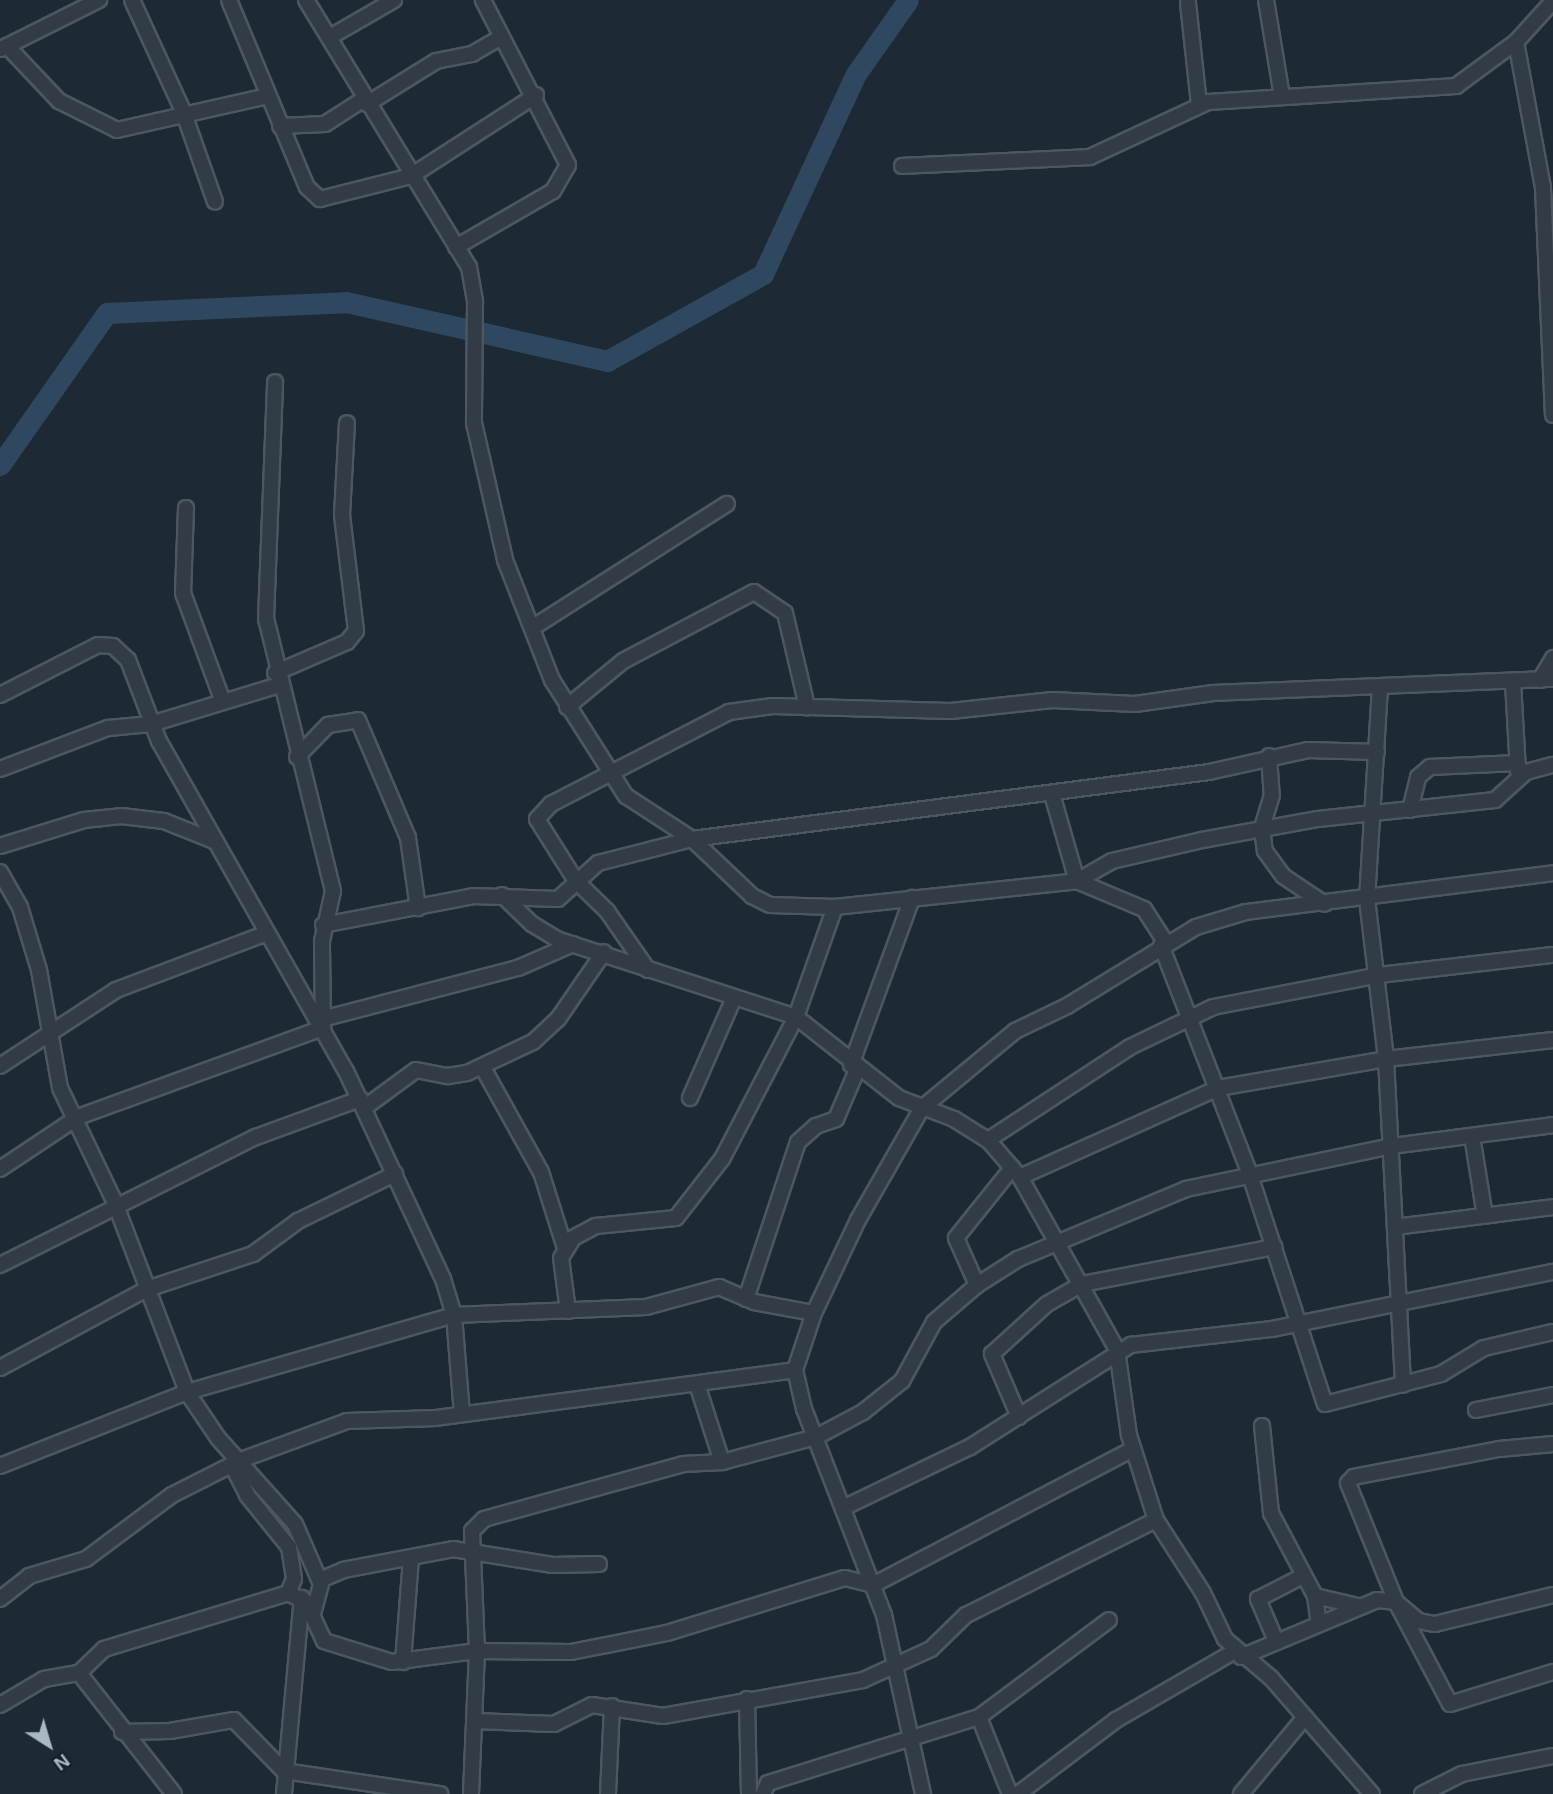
<!DOCTYPE html>
<html>
<head>
<meta charset="utf-8">
<style>
	body { margin:0 }
	#map { position:relative; width:1553px; height:1794px; overflow:hidden; background:#1d2a36; font-family:Arial,sans-serif }
	div>[style] { position:absolute }
	[style*='--x'] { left:calc(var(--x)*1px); top:calc(var(--y)*1px); width:calc(var(--w)*1px); rotate:calc(var(--a)*1deg) }
	.river>* { height:21px; margin:-10.5px; padding:0 10.5px; transform-origin:10.5px; border-radius:10.5px; background:#2f475f }
	.roads { filter:drop-shadow(2px 0 #4c5762) drop-shadow(-2px 0 #4c5762) drop-shadow(0 2px #4c5762) drop-shadow(0 -2px #4c5762) }
	.minor>* { height:14px; margin:-7px; padding:0 7px; transform-origin:7px; border-radius:7px; background:#313c47 }
	span { translate:-50% -50%; white-space:nowrap; text-align:center; line-height:1.15; -webkit-text-stroke:5px #17212b; paint-order:stroke }
	.north { position:absolute; left:14px; top:1710px; width:70px; height:70px; -webkit-text-stroke:5px #17212b; paint-order:stroke; rotate:143deg; font-size:19px; font-weight:700; line-height:28px; text-align:center; color:#aab7c4 }
	.north::after { content:''; display:block; margin:auto; width:24px; height:32px; background:#aab7c4; clip-path:polygon(50% 0,100% 100%,50% 72%,0 100%) }
</style>
</head>
<body>
<div id="map">
	<div class="river">
		<div style="--x:0;--y:465;--w:186;--a:-54.9"></div>
		<div style="--x:107;--y:313;--w:239;--a:-2.6"></div>
		<div style="--x:346;--y:302;--w:268;--a:12.7"></div>
		<div style="--x:607;--y:361;--w:179;--a:-29.1"></div>
		<div style="--x:763;--y:274;--w:221;--a:-65.1"></div>
		<div style="--x:856;--y:74;--w:90;--a:-54.9"></div>
	</div>
	<div class="roads">
		<div class="minor">
			<div style="--x:132;--y:0;--w:122;--a:65.3"></div>
			<div style="--x:183;--y:111;--w:96;--a:70.6"></div>
			<div style="--x:229;--y:0;--w:203;--a:67.4"></div>
			<div style="--x:307;--y:187;--w:18;--a:43"></div>
			<div style="--x:320;--y:199;--w:94;--a:-14.2"></div>
			<div style="--x:411;--y:176;--w:149;--a:-32.9"></div>
			<div style="--x:306;--y:0;--w:313;--a:58.6"></div>
			<div style="--x:469;--y:267;--w:36;--a:80"></div>
			<div style="--x:475;--y:302;--w:121;--a:90.5"></div>
			<div style="--x:474;--y:423;--w:140;--a:77.2"></div>
			<div style="--x:505;--y:560;--w:129;--a:68.6"></div>
			<div style="--x:552;--y:680;--w:138;--a:57.5"></div>
			<div style="--x:626;--y:796;--w:79;--a:33.1"></div>
			<div style="--x:692;--y:839;--w:83;--a:43.5"></div>
			<div style="--x:752;--y:896;--w:20;--a:27"></div>
			<div style="--x:770;--y:905;--w:65;--a:1.8"></div>
			<div style="--x:835;--y:907;--w:243;--a:-6.1"></div>
			<div style="--x:1077;--y:881;--w:40;--a:-29.7"></div>
			<div style="--x:1112;--y:861;--w:92;--a:-13.1"></div>
			<div style="--x:1202;--y:840;--w:118;--a:-10.3"></div>
			<div style="--x:1318;--y:819;--w:178;--a:-6.1"></div>
			<div style="--x:1495;--y:800;--w:42;--a:-42.1"></div>
			<div style="--x:1526;--y:772;--w:28;--a:-15"></div>
			<div style="--x:1266;--y:0;--w:98;--a:80.6"></div>
			<div style="--x:1188;--y:3;--w:102;--a:83.8"></div>
			<div style="--x:330;--y:37;--w:74;--a:-30"></div>
			<div style="--x:1516;--y:42;--w:148;--a:79.5"></div>
			<div style="--x:1543;--y:188;--w:227;--a:87.5"></div>
			<div style="--x:7;--y:46;--w:76;--a:46.6"></div>
			<div style="--x:59;--y:101;--w:65;--a:26.6"></div>
			<div style="--x:117;--y:130;--w:155;--a:-12.7"></div>
			<div style="--x:1;--y:49;--w:110;--a:-26.6"></div>
			<div style="--x:367;--y:104;--w:81;--a:-31.9"></div>
			<div style="--x:436;--y:61;--w:37;--a:-11"></div>
			<div style="--x:472;--y:54;--w:34;--a:-30"></div>
			<div style="--x:280;--y:126;--w:45;--a:-2.5"></div>
			<div style="--x:325;--y:124;--w:46;--a:-32.7"></div>
			<div style="--x:902;--y:166;--w:188;--a:-2.7"></div>
			<div style="--x:1090;--y:157;--w:130;--a:-25"></div>
			<div style="--x:1208;--y:102;--w:249;--a:-3.7"></div>
			<div style="--x:1456;--y:86;--w:74;--a:-36.3"></div>
			<div style="--x:1516;--y:42;--w:55;--a:-47.9"></div>
			<div style="--x:456;--y:247;--w:112;--a:-30"></div>
			<div style="--x:553;--y:191;--w:30;--a:-60"></div>
			<div style="--x:568;--y:165;--w:186;--a:-117.3"></div>
			<div style="--x:186;--y:508;--w:85;--a:92"></div>
			<div style="--x:183;--y:593;--w:113;--a:69.8"></div>
			<div style="--x:532;--y:628;--w:231;--a:-32.5"></div>
			<div style="--x:275;--y:673;--w:78;--a:-23.3"></div>
			<div style="--x:347;--y:642;--w:14;--a:-51"></div>
			<div style="--x:356;--y:631;--w:117;--a:-96.9"></div>
			<div style="--x:342;--y:515;--w:92;--a:-86.9"></div>
			<div style="--x:1540;--y:680;--w:26;--a:-59"></div>
			<div style="--x:1513;--y:682;--w:90;--a:86.8"></div>
			<div style="--x:1380;--y:687;--w:212;--a:93.5"></div>
			<div style="--x:1367;--y:899;--w:161;--a:83.2"></div>
			<div style="--x:1386;--y:1059;--w:326;--a:87"></div>
			<div style="--x:0;--y:695;--w:110;--a:-27"></div>
			<div style="--x:98;--y:645;--w:15;--a:4"></div>
			<div style="--x:113;--y:646;--w:21;--a:43"></div>
			<div style="--x:128;--y:660;--w:87;--a:69.1"></div>
			<div style="--x:159;--y:741;--w:379;--a:60.5"></div>
			<div style="--x:346;--y:1071;--w:230;--a:65"></div>
			<div style="--x:443;--y:1279;--w:38;--a:73"></div>
			<div style="--x:454;--y:1315;--w:99;--a:85.4"></div>
			<div style="--x:567;--y:707;--w:72;--a:-39.4"></div>
			<div style="--x:623;--y:661;--w:148;--a:-27.8"></div>
			<div style="--x:754;--y:592;--w:37;--a:34"></div>
			<div style="--x:785;--y:613;--w:97;--a:76.8"></div>
			<div style="--x:1269;--y:756;--w:39;--a:86"></div>
			<div style="--x:1272;--y:795;--w:34;--a:107"></div>
			<div style="--x:1262;--y:828;--w:23;--a:83"></div>
			<div style="--x:1265;--y:851;--w:31;--a:54"></div>
			<div style="--x:1283;--y:876;--w:50;--a:33.7"></div>
			<div style="--x:297;--y:757;--w:45;--a:-45.9"></div>
			<div style="--x:328;--y:725;--w:30;--a:-9"></div>
			<div style="--x:358;--y:720;--w:128;--a:67"></div>
			<div style="--x:408;--y:838;--w:71;--a:81.9"></div>
			<div style="--x:0;--y:769;--w:116;--a:-20.8"></div>
			<div style="--x:108;--y:728;--w:43;--a:-5.3"></div>
			<div style="--x:151;--y:724;--w:134;--a:-16.9"></div>
			<div style="--x:1052;--y:794;--w:91;--a:74"></div>
			<div style="--x:1077;--y:881;--w:73;--a:22.7"></div>
			<div style="--x:1144;--y:909;--w:40;--a:57.1"></div>
			<div style="--x:1410;--y:810;--w:34;--a:-76"></div>
			<div style="--x:1418;--y:777;--w:16;--a:-40"></div>
			<div style="--x:1430;--y:767;--w:88;--a:-2.6"></div>
			<div style="--x:0;--y:846;--w:88;--a:-17.2"></div>
			<div style="--x:84;--y:820;--w:37;--a:-6"></div>
			<div style="--x:121;--y:816;--w:43;--a:6.6"></div>
			<div style="--x:164;--y:821;--w:54;--a:21.8"></div>
			<div style="--x:0;--y:872;--w:40;--a:60.3"></div>
			<div style="--x:20;--y:907;--w:66;--a:73.2"></div>
			<div style="--x:39;--y:970;--w:120;--a:79.9"></div>
			<div style="--x:60;--y:1088;--w:127;--a:64.4"></div>
			<div style="--x:115;--y:1203;--w:202;--a:69.1"></div>
			<div style="--x:187;--y:1392;--w:55;--a:56"></div>
			<div style="--x:218;--y:1438;--w:115;--a:48.2"></div>
			<div style="--x:295;--y:1524;--w:65;--a:66.6"></div>
			<div style="--x:321;--y:1584;--w:31;--a:105"></div>
			<div style="--x:502;--y:895;--w:42;--a:44"></div>
			<div style="--x:532;--y:924;--w:31;--a:31"></div>
			<div style="--x:559;--y:940;--w:249;--a:18"></div>
			<div style="--x:796;--y:1017;--w:131;--a:38.2"></div>
			<div style="--x:899;--y:1098;--w:59;--a:20.9"></div>
			<div style="--x:954;--y:1119;--w:40;--a:32"></div>
			<div style="--x:988;--y:1140;--w:49;--a:49.1"></div>
			<div style="--x:1020;--y:1177;--w:198;--a:60.7"></div>
			<div style="--x:1117;--y:1350;--w:86;--a:82"></div>
			<div style="--x:1129;--y:1435;--w:89;--a:72.4"></div>
			<div style="--x:1156;--y:1520;--w:87;--a:57.2"></div>
			<div style="--x:1203;--y:1593;--w:51;--a:64.4"></div>
			<div style="--x:1225;--y:1639;--w:60;--a:40.3"></div>
			<div style="--x:1271;--y:1678;--w:154;--a:49"></div>
			<div style="--x:323;--y:925;--w:153;--a:-10.9"></div>
			<div style="--x:473;--y:896;--w:85;--a:2"></div>
			<div style="--x:558;--y:899;--w:54;--a:-42"></div>
			<div style="--x:598;--y:863;--w:97;--a:-14.3"></div>
			<div style="--x:692;--y:839;--w:521;--a:-7.38"></div>
			<div style="--x:1209;--y:772;--w:101;--a:-12.5"></div>
			<div style="--x:1308;--y:750;--w:69;--a:1.7"></div>
			<div style="--x:1161;--y:945;--w:243;--a:68.8"></div>
			<div style="--x:1249;--y:1172;--w:244;--a:71.9"></div>
			<div style="--x:1325;--y:1404;--w:120;--a:-14.5"></div>
			<div style="--x:1441;--y:1374;--w:50;--a:-31.2"></div>
			<div style="--x:1484;--y:1348;--w:71;--a:-13.1"></div>
			<div style="--x:648;--y:970;--w:72;--a:-124.8"></div>
			<div style="--x:607;--y:911;--w:43;--a:-135.9"></div>
			<div style="--x:576;--y:881;--w:73;--a:-122.2"></div>
			<div style="--x:537;--y:819;--w:21;--a:-47"></div>
			<div style="--x:551;--y:804;--w:200;--a:-27.3"></div>
			<div style="--x:729;--y:712;--w:44;--a:-7.8"></div>
			<div style="--x:773;--y:706;--w:178;--a:1.6"></div>
			<div style="--x:951;--y:711;--w:102;--a:-6.2"></div>
			<div style="--x:1052;--y:700;--w:83;--a:2.8"></div>
			<div style="--x:1135;--y:704;--w:79;--a:-8"></div>
			<div style="--x:1213;--y:693;--w:340;--a:-2.4"></div>
			<div style="--x:322;--y:1019;--w:203;--a:-14.6"></div>
			<div style="--x:518;--y:968;--w:60;--a:-23.6"></div>
			<div style="--x:851;--y:1065;--w:178;--a:-69.9"></div>
			<div style="--x:0;--y:1066;--w:139;--a:-33.2"></div>
			<div style="--x:116;--y:990;--w:158;--a:-20.7"></div>
			<div style="--x:483;--y:1068;--w:119;--a:60.9"></div>
			<div style="--x:541;--y:1172;--w:80;--a:72.5"></div>
			<div style="--x:690;--y:1098;--w:109;--a:-66.3"></div>
			<div style="--x:364;--y:1108;--w:64;--a:-36.2"></div>
			<div style="--x:416;--y:1070;--w:33;--a:11"></div>
			<div style="--x:448;--y:1076;--w:19;--a:-9"></div>
			<div style="--x:467;--y:1073;--w:73;--a:-25.2"></div>
			<div style="--x:533;--y:1042;--w:34;--a:-43"></div>
			<div style="--x:558;--y:1019;--w:81;--a:-55.5"></div>
			<div style="--x:1472;--y:1136;--w:81;--a:80.8"></div>
			<div style="--x:988;--y:1140;--w:170;--a:-33.2"></div>
			<div style="--x:1130;--y:1047;--w:92;--a:-25.7"></div>
			<div style="--x:1213;--y:1007;--w:169;--a:-10.9"></div>
			<div style="--x:1379;--y:975;--w:175;--a:-6.6"></div>
			<div style="--x:0;--y:1169;--w:94;--a:-33.7"></div>
			<div style="--x:78;--y:1117;--w:261;--a:-20"></div>
			<div style="--x:323;--y:1028;--w:87;--a:-90.7"></div>
			<div style="--x:322;--y:941;--w:51;--a:-77.6"></div>
			<div style="--x:333;--y:891;--w:280;--a:-103.8"></div>
			<div style="--x:266;--y:619;--w:237;--a:-87.8"></div>
			<div style="--x:1020;--y:1177;--w:217;--a:-24.2"></div>
			<div style="--x:1218;--y:1088;--w:170;--a:-9.8"></div>
			<div style="--x:1386;--y:1059;--w:168;--a:-6.5"></div>
			<div style="--x:1395;--y:1227;--w:159;--a:-7.2"></div>
			<div style="--x:0;--y:1265;--w:286;--a:-26.6"></div>
			<div style="--x:256;--y:1137;--w:111;--a:-20.1"></div>
			<div style="--x:977;--y:1285;--w:51;--a:-114.1"></div>
			<div style="--x:956;--y:1238;--w:90;--a:-51.3"></div>
			<div style="--x:746;--y:1299;--w:165;--a:-71.7"></div>
			<div style="--x:798;--y:1142;--w:24;--a:-42"></div>
			<div style="--x:816;--y:1126;--w:21;--a:-19"></div>
			<div style="--x:836;--y:1119;--w:53;--a:-66.8"></div>
			<div style="--x:568;--y:1311;--w:53;--a:-97.5"></div>
			<div style="--x:561;--y:1258;--w:23;--a:-59"></div>
			<div style="--x:573;--y:1238;--w:26;--a:-28"></div>
			<div style="--x:596;--y:1226;--w:80;--a:-5.7"></div>
			<div style="--x:676;--y:1218;--w:75;--a:-52.1"></div>
			<div style="--x:722;--y:1159;--w:160;--a:-62.5"></div>
			<div style="--x:796;--y:1017;--w:117;--a:-70.5"></div>
			<div style="--x:0;--y:1368;--w:167;--a:-28.3"></div>
			<div style="--x:147;--y:1289;--w:112;--a:-18.3"></div>
			<div style="--x:253;--y:1254;--w:56;--a:-36.3"></div>
			<div style="--x:298;--y:1221;--w:108;--a:-25.9"></div>
			<div style="--x:697;--y:1384;--w:82;--a:72.2"></div>
			<div style="--x:1476;--y:1410;--w:78;--a:-11"></div>
			<div style="--x:1019;--y:1417;--w:69;--a:-113.2"></div>
			<div style="--x:992;--y:1354;--w:74;--a:-42.3"></div>
			<div style="--x:1047;--y:1304;--w:40;--a:-29.7"></div>
			<div style="--x:1082;--y:1284;--w:196;--a:-10.9"></div>
			<div style="--x:1262;--y:1426;--w:87;--a:84.1"></div>
			<div style="--x:1271;--y:1513;--w:94;--a:62.1"></div>
			<div style="--x:1315;--y:1596;--w:27;--a:82"></div>
			<div style="--x:1553;--y:1444;--w:54;--a:174.7"></div>
			<div style="--x:1499;--y:1449;--w:148;--a:169.1"></div>
			<div style="--x:1354;--y:1477;--w:8;--a:135"></div>
			<div style="--x:1348;--y:1483;--w:128;--a:68"></div>
			<div style="--x:1396;--y:1602;--w:115;--a:62.1"></div>
			<div style="--x:1450;--y:1704;--w:108;--a:-17.3"></div>
			<div style="--x:232;--y:1465;--w:34;--a:63"></div>
			<div style="--x:247;--y:1495;--w:67;--a:51.1"></div>
			<div style="--x:289;--y:1547;--w:32;--a:81"></div>
			<div style="--x:294;--y:1579;--w:15;--a:113"></div>
			<div style="--x:0;--y:1466;--w:201;--a:-21.6"></div>
			<div style="--x:187;--y:1392;--w:278;--a:-16.1"></div>
			<div style="--x:454;--y:1315;--w:192;--a:-2.4"></div>
			<div style="--x:646;--y:1307;--w:76;--a:-15.3"></div>
			<div style="--x:719;--y:1287;--w:38;--a:23"></div>
			<div style="--x:754;--y:1302;--w:61;--a:10.4"></div>
			<div style="--x:843;--y:1508;--w:141;--a:-25.7"></div>
			<div style="--x:970;--y:1447;--w:191;--a:-32.4"></div>
			<div style="--x:1131;--y:1345;--w:142;--a:-6.5"></div>
			<div style="--x:1272;--y:1329;--w:287;--a:-11.5"></div>
			<div style="--x:320;--y:1580;--w:25;--a:-23"></div>
			<div style="--x:343;--y:1570;--w:112;--a:-10.8"></div>
			<div style="--x:453;--y:1549;--w:101;--a:9.1"></div>
			<div style="--x:553;--y:1565;--w:46;--a:-1.2"></div>
			<div style="--x:1315;--y:1596;--w:44;--a:13.1"></div>
			<div style="--x:0;--y:1599;--w:37;--a:-38"></div>
			<div style="--x:29;--y:1576;--w:59;--a:-16.6"></div>
			<div style="--x:86;--y:1559;--w:107;--a:-36.7"></div>
			<div style="--x:172;--y:1495;--w:77;--a:-26.9"></div>
			<div style="--x:241;--y:1460;--w:113;--a:-20.2"></div>
			<div style="--x:347;--y:1421;--w:89;--a:-1.9"></div>
			<div style="--x:436;--y:1418;--w:362;--a:-7.6"></div>
			<div style="--x:1276;--y:1641;--w:46;--a:-113.2"></div>
			<div style="--x:1258;--y:1599;--w:48;--a:-27.1"></div>
			<div style="--x:1241;--y:1657;--w:147;--a:-22.7"></div>
			<div style="--x:1377;--y:1600;--w:19;--a:6"></div>
			<div style="--x:1396;--y:1602;--w:30;--a:40"></div>
			<div style="--x:1419;--y:1621;--w:16;--a:11"></div>
			<div style="--x:1435;--y:1624;--w:122;--a:-13.8"></div>
			<div style="--x:403;--y:1662;--w:105;--a:-85.6"></div>
			<div style="--x:79;--y:1673;--w:154;--a:51.9"></div>
			<div style="--x:747;--y:1699;--w:95;--a:88.8"></div>
			<div style="--x:0;--y:1705;--w:51;--a:-30.6"></div>
			<div style="--x:44;--y:1679;--w:36;--a:-10"></div>
			<div style="--x:79;--y:1673;--w:35;--a:-44"></div>
			<div style="--x:104;--y:1649;--w:192;--a:-16.9"></div>
			<div style="--x:288;--y:1593;--w:20;--a:27"></div>
			<div style="--x:306;--y:1602;--w:43;--a:65.2"></div>
			<div style="--x:324;--y:1641;--w:71;--a:17.2"></div>
			<div style="--x:392;--y:1662;--w:86;--a:-7.4"></div>
			<div style="--x:477;--y:1651;--w:94;--a:0.6"></div>
			<div style="--x:571;--y:1652;--w:98;--a:-11.2"></div>
			<div style="--x:667;--y:1633;--w:186;--a:-17.2"></div>
			<div style="--x:845;--y:1578;--w:29;--a:14"></div>
			<div style="--x:873;--y:1585;--w:293;--a:-27.6"></div>
			<div style="--x:979;--y:1717;--w:83;--a:68.1"></div>
			<div style="--x:474;--y:1721;--w:80;--a:2.1"></div>
			<div style="--x:554;--y:1724;--w:42;--a:-26.6"></div>
			<div style="--x:592;--y:1705;--w:72;--a:8.8"></div>
			<div style="--x:663;--y:1716;--w:203;--a:-10.2"></div>
			<div style="--x:863;--y:1680;--w:75;--a:-24.5"></div>
			<div style="--x:931;--y:1649;--w:49;--a:-44.2"></div>
			<div style="--x:966;--y:1615;--w:212;--a:-26.6"></div>
			<div style="--x:122;--y:1732;--w:48;--a:-1.2"></div>
			<div style="--x:170;--y:1731;--w:65;--a:-9.8"></div>
			<div style="--x:234;--y:1720;--w:71;--a:45.6"></div>
			<div style="--x:284;--y:1771;--w:158;--a:8.4"></div>
			<div style="--x:284;--y:1794;--w:197;--a:-84.8"></div>
			<div style="--x:471;--y:1794;--w:143;--a:-87.6"></div>
			<div style="--x:477;--y:1651;--w:120;--a:-92.4"></div>
			<div style="--x:472;--y:1531;--w:17;--a:-45"></div>
			<div style="--x:484;--y:1519;--w:206;--a:-15.4"></div>
			<div style="--x:683;--y:1464;--w:39;--a:-3"></div>
			<div style="--x:722;--y:1462;--w:97;--a:-14.9"></div>
			<div style="--x:816;--y:1437;--w:53;--a:-28"></div>
			<div style="--x:863;--y:1412;--w:50;--a:-38.5"></div>
			<div style="--x:902;--y:1381;--w:67;--a:-61.5"></div>
			<div style="--x:934;--y:1322;--w:57;--a:-40.7"></div>
			<div style="--x:977;--y:1285;--w:49;--a:-32.4"></div>
			<div style="--x:1018;--y:1259;--w:182;--a:-22.6"></div>
			<div style="--x:1186;--y:1189;--w:210;--a:-11.8"></div>
			<div style="--x:1392;--y:1146;--w:162;--a:-7.4"></div>
			<div style="--x:608;--y:1794;--w:88;--a:-87.4"></div>
			<div style="--x:763;--y:1794;--w:12;--a:-66"></div>
			<div style="--x:768;--y:1783;--w:221;--a:-17.4"></div>
			<div style="--x:979;--y:1717;--w:162;--a:-36.7"></div>
			<div style="--x:923;--y:1794;--w:183;--a:-102.3"></div>
			<div style="--x:884;--y:1615;--w:221;--a:-111.2"></div>
			<div style="--x:804;--y:1409;--w:40;--a:-103"></div>
			<div style="--x:795;--y:1370;--w:60;--a:-71.6"></div>
			<div style="--x:814;--y:1313;--w:103;--a:-64.7"></div>
			<div style="--x:858;--y:1220;--w:129;--a:-60.3"></div>
			<div style="--x:922;--y:1108;--w:121;--a:-39.6"></div>
			<div style="--x:1015;--y:1031;--w:58;--a:-25.7"></div>
			<div style="--x:1067;--y:1006;--w:151;--a:-31.5"></div>
			<div style="--x:1196;--y:927;--w:52;--a:-16.7"></div>
			<div style="--x:1246;--y:912;--w:309;--a:-7.2"></div>
			<div style="--x:1018;--y:1794;--w:123;--a:-37.1"></div>
			<div style="--x:1116;--y:1720;--w:138;--a:-30.1"></div>
			<div style="--x:1241;--y:1794;--w:100;--a:-50.3"></div>
			<div style="--x:1422;--y:1794;--w:45;--a:-26.6"></div>
			<div style="--x:1462;--y:1774;--w:93;--a:-11.2"></div>
		</div>
	</div>
	<div class="north">N</div>
</div>
</body>
</html>
